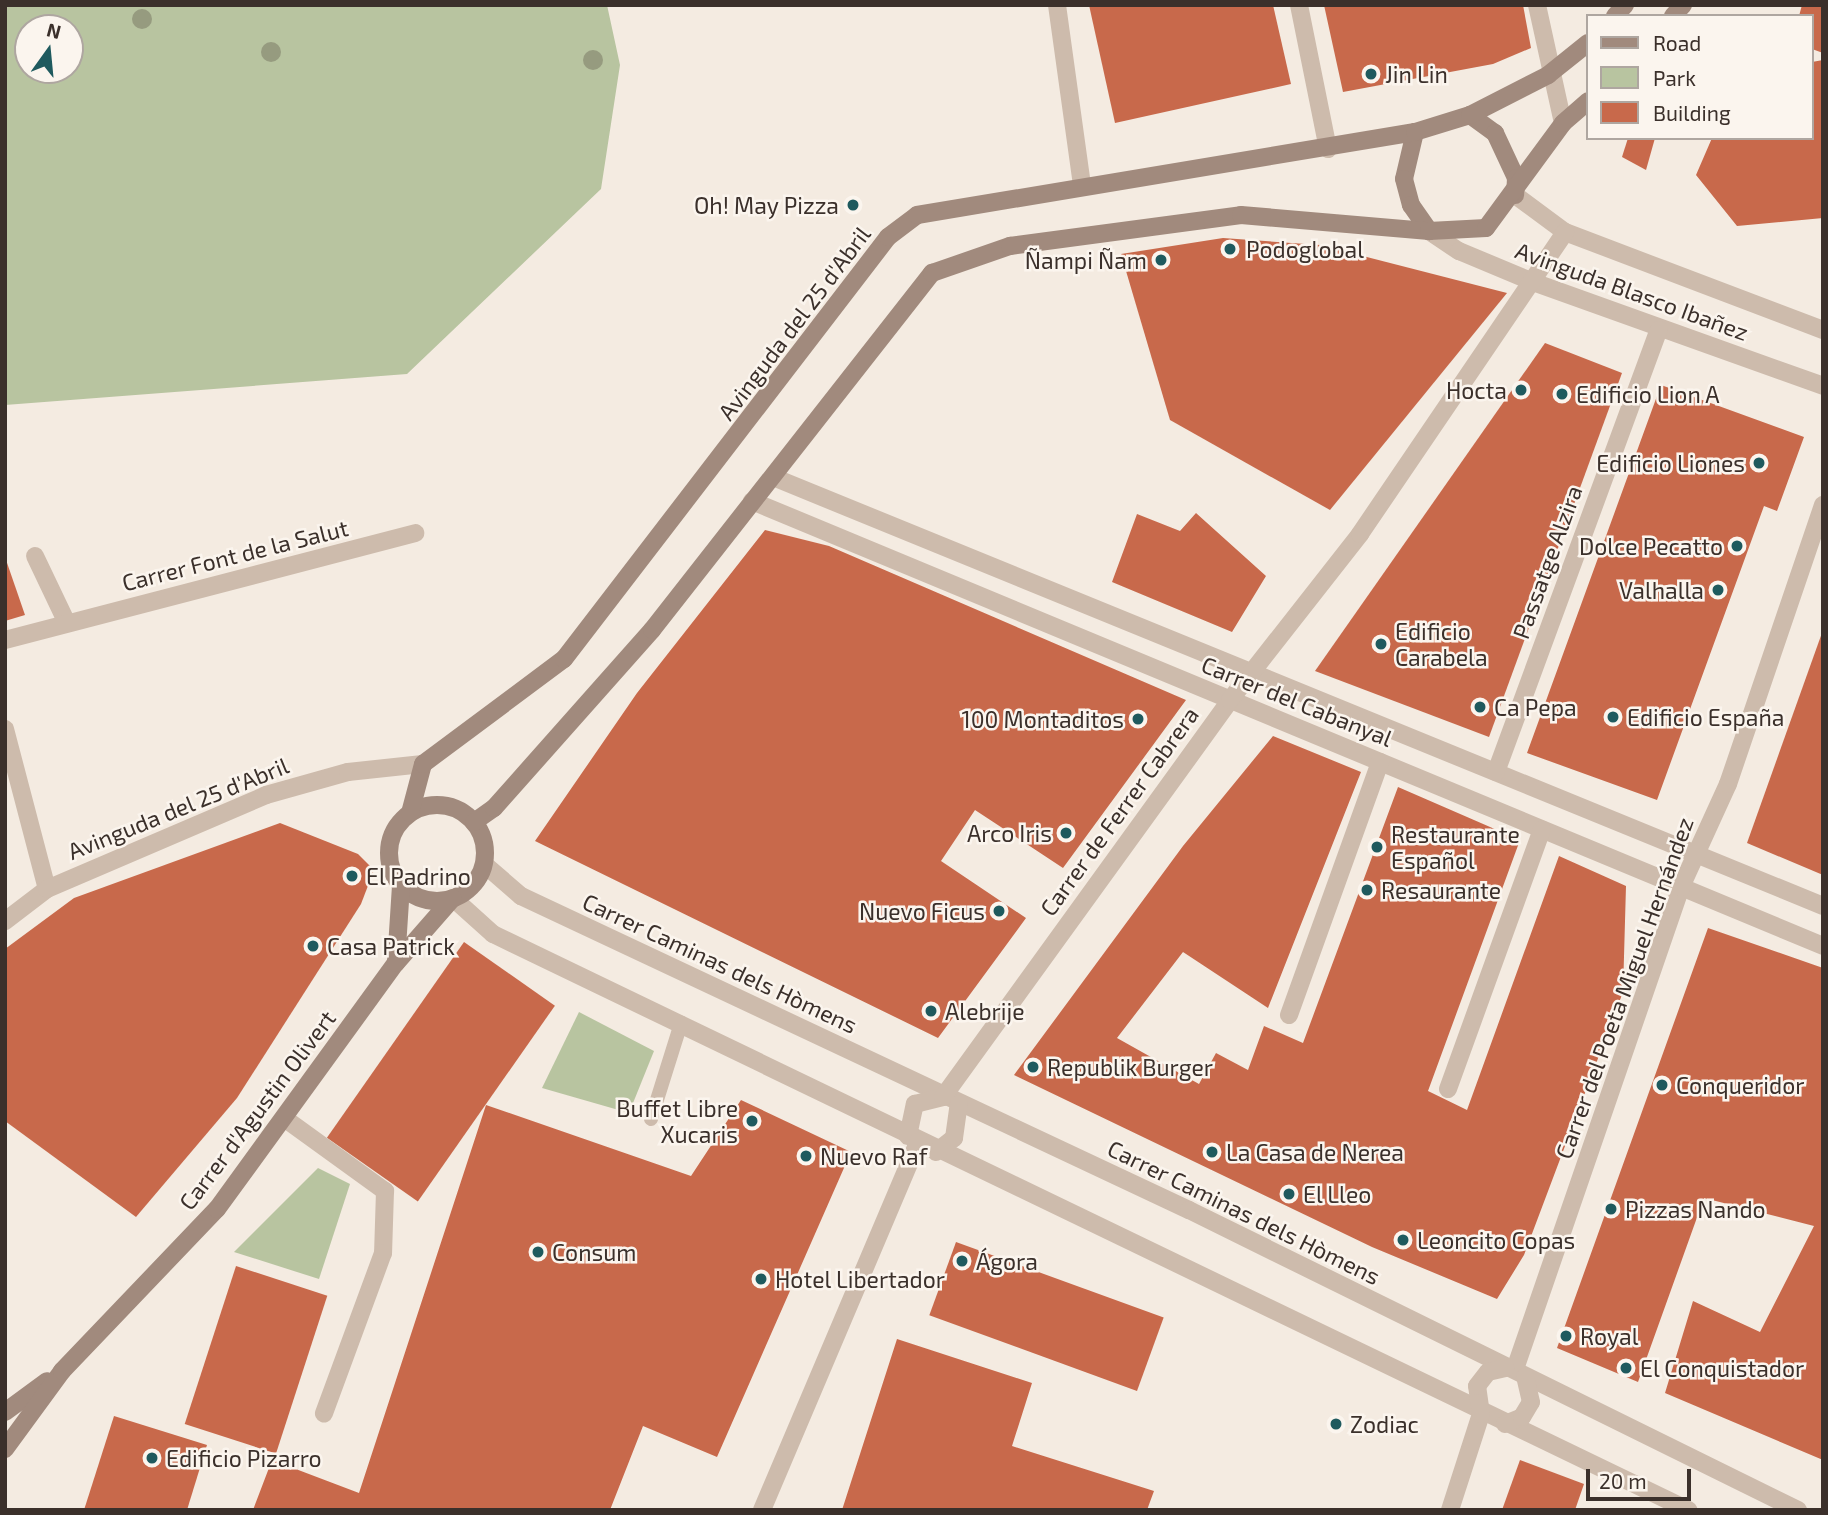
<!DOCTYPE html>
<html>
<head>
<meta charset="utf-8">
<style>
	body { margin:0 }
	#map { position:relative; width:1828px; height:1515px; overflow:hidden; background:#f4ebe1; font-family:"Exo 2",sans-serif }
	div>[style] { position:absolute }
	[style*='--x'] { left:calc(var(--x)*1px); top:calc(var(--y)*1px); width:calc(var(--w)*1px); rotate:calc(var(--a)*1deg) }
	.green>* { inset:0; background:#b8c4a0 }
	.building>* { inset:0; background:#c8694b; transform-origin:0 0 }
	.lane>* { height:14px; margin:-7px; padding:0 7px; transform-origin:7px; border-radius:7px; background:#cdbbac }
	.street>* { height:18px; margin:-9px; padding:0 9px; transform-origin:9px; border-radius:9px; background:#cdbbac }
	.secondary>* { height:18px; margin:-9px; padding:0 9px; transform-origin:9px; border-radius:9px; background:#a18a7d }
	.secondary>.ring { margin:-9px; padding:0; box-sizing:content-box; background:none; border:18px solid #a18a7d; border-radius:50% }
	.trees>* { width:20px; height:20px; margin:-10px; border-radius:50%; background:#969b7f }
	.dots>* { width:19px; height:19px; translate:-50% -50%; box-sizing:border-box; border:4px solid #fbf5ee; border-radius:50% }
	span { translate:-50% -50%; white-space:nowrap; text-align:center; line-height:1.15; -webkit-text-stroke:5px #fbf5ee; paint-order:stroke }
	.poi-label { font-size:23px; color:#3b302b }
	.left { translate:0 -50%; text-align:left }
	.right { translate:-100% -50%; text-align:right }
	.street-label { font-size:23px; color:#3b302b }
	.frame { position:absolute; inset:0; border:7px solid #3b302b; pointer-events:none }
	.legend { position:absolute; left:1586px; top:14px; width:228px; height:126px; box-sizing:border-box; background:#fbf5ee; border:2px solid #aea6a0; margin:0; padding:9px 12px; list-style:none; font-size:21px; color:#3b302b }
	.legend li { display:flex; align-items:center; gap:14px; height:35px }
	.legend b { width:35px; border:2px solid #aea6a0 }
	.north { position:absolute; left:14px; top:14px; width:70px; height:70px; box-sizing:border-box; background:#fbf5ee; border:2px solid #aea6a0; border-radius:50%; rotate:15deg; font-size:19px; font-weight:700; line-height:28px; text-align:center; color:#3b302b }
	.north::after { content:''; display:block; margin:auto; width:24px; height:32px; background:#1f5a5e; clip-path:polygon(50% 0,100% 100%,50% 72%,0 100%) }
	.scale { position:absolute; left:1586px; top:1469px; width:105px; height:32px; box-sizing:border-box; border:4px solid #3b302b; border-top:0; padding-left:9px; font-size:21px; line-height:24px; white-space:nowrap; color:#3b302b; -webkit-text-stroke:5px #fbf5ee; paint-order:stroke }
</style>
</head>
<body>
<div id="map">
	<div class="green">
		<div style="clip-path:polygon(evenodd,5px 5px,607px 5px,620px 65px,601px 189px,407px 374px,5px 405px,5px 5px,28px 28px,70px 28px,70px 70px,28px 70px,28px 28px)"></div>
		<div style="clip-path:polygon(579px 1012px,654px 1051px,629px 1113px,542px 1088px)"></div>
		<div style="clip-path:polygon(318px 1168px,350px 1184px,319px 1279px,234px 1252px)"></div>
	</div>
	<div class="building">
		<div style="clip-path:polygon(1089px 5px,1273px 5px,1291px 84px,1115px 123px)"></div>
		<div style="clip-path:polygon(1324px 5px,1523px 5px,1531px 48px,1493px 64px,1343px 92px)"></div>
		<div style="clip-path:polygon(1802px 5px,1823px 5px,1823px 53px,1812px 49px,1812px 16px,1799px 16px)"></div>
		<div style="clip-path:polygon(1823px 60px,1823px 218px,1737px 226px,1696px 175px,1712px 138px,1812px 138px,1812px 62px)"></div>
		<div style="clip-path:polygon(1628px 138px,1655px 138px,1646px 170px,1622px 157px)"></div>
		<div style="clip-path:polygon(1223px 238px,1320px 245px,1507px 293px,1330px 510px,1170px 420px,1121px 254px)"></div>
		<div style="clip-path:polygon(1545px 343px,1622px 373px,1489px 737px,1315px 671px)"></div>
		<div style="clip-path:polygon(1661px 385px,1804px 437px,1777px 511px,1764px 506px,1657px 800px,1527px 753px)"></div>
		<div style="clip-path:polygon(1196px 513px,1266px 576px,1232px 632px,1112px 582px,1137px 514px,1180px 531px)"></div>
		<div style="clip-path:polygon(765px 530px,829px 546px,1186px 700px,1063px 868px,975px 810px,941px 861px,1026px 918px,938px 1038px,535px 841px,637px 693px)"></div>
		<div style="clip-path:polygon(5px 557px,25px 615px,5px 621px)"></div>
		<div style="clip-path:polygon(1823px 630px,1823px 875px,1747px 843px)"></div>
		<div style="clip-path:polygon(1273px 736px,1361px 772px,1268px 1008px,1183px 952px,1117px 1038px,1199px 1084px,1216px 1053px,1248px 1070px,1264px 1026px,1303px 1043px,1398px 787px,1520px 840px,1428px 1091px,1467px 1110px,1559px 856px,1626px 886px,1623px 992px,1524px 1255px,1497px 1299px,1372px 1247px,1014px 1075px,1183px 846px)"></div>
		<div style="clip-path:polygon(280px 823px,358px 854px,374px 870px,361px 904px,237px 1098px,136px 1217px,5px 1121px,5px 949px,74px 898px)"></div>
		<div style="clip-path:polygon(1708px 928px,1823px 968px,1823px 1460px,1665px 1393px,1693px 1301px,1760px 1332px,1814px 1226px,1704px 1198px,1638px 1382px,1557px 1348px)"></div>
		<div style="left:464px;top:942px;width:111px;height:239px;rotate:35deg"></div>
		<div style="clip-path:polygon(741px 1100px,851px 1152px,717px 1457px,643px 1426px,610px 1510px,253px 1510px,272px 1460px,359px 1493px,486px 1105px,691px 1176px)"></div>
		<div style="left:956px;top:1242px;width:221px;height:78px;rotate:20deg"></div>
		<div style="left:236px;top:1266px;width:96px;height:166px;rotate:18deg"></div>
		<div style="clip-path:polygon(897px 1339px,1032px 1383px,1012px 1446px,1154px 1491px,1147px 1510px,842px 1510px)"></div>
		<div style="clip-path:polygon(114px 1416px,207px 1445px,187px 1510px,84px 1510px)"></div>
		<div style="clip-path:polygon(1520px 1460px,1584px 1484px,1575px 1510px,1502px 1510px)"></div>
	</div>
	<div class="lane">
		<div style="--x:651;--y:1119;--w:101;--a:-72.6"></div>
	</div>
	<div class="street">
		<div style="--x:1057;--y:5;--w:182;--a:82.1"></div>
		<div style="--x:1299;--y:5;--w:147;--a:78.6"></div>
		<div style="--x:1537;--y:5;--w:121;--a:77.6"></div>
		<div style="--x:1515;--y:195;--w:62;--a:36.5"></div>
		<div style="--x:1565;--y:232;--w:276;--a:20.8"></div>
		<div style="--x:1429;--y:231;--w:36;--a:34"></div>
		<div style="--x:1459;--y:251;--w:80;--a:22.7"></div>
		<div style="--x:1533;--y:282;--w:308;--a:19.7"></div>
		<div style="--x:773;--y:477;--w:1134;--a:22.22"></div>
		<div style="--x:752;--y:501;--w:1160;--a:22.56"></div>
		<div style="--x:35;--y:556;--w:74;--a:64.5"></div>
		<div style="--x:5;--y:640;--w:424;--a:-14.6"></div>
		<div style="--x:5;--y:729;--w:165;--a:75.3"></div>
		<div style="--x:1496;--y:772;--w:471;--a:-69.8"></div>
		<div style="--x:484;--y:864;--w:49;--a:40.9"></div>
		<div style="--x:521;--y:896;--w:738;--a:25.18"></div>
		<div style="--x:1189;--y:1210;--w:679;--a:26.23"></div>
		<div style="--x:453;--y:898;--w:54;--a:42"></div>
		<div style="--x:493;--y:934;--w:1327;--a:25.73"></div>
		<div style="--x:5;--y:921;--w:53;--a:-37.3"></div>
		<div style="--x:47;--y:889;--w:238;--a:-23.2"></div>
		<div style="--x:266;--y:795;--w:85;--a:-15.7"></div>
		<div style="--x:348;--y:772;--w:75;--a:-6.1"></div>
		<div style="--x:1289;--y:1015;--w:269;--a:-70.2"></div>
		<div style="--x:1448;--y:1089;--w:276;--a:-70.1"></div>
		<div style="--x:284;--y:1118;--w:125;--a:35.9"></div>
		<div style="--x:385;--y:1191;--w:62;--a:91.8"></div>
		<div style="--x:383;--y:1253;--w:171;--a:110.2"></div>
		<div style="--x:908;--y:1136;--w:33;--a:-78"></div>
		<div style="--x:915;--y:1104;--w:29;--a:-14"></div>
		<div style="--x:943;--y:1097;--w:490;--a:-54.1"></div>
		<div style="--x:1230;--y:700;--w:211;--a:-51.9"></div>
		<div style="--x:1360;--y:534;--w:365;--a:-55.8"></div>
		<div style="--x:936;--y:1152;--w:23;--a:-38"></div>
		<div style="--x:954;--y:1138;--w:34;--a:-82"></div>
		<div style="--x:1515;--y:1369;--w:510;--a:-71"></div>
		<div style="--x:1681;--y:887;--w:113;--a:-65.5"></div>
		<div style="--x:1728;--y:784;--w:295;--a:-71.2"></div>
		<div style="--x:1505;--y:1424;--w:18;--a:-22"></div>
		<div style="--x:1522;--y:1417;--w:17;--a:-59"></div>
		<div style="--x:1531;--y:1402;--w:26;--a:-103"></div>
		<div style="--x:762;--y:1510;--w:400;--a:-67"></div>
		<div style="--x:1450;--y:1510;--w:101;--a:-72.1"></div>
		<div style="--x:1481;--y:1414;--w:28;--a:-98"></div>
		<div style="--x:1477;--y:1386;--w:18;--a:-52"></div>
		<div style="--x:1488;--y:1372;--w:18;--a:-13"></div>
	</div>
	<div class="secondary">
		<div style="--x:1615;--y:16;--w:15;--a:-48"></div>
		<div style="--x:1673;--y:16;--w:15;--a:-48"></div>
		<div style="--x:1470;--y:115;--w:31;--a:36"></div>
		<div style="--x:1495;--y:133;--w:50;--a:65"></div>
		<div style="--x:1516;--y:178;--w:17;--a:93"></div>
		<div style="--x:1415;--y:132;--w:48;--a:103.2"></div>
		<div style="--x:1404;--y:179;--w:27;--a:75"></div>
		<div style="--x:1411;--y:205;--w:32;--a:55"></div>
		<div class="ring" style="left:389px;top:805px;width:78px;height:78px"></div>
		<div style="--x:410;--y:813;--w:51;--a:-75.1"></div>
		<div style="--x:423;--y:764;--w:176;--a:-36.7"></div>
		<div style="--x:564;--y:659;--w:532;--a:-52.48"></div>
		<div style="--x:888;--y:237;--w:36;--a:-37"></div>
		<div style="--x:917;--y:215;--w:505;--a:-9.46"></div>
		<div style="--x:1415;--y:132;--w:58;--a:-17.2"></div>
		<div style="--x:1470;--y:115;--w:88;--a:-27.1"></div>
		<div style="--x:1548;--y:75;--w:51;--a:-38.7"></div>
		<div style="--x:474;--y:822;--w:24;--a:-35"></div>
		<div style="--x:494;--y:808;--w:238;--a:-48.4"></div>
		<div style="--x:652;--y:630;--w:454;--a:-51.9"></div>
		<div style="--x:932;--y:273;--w:83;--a:-19.1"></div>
		<div style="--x:1010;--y:246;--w:233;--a:-7.6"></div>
		<div style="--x:1241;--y:215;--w:189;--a:4.9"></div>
		<div style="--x:1429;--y:231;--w:57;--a:-3"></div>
		<div style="--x:1486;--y:228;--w:130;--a:-53.7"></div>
		<div style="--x:1563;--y:123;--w:33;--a:-41"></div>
		<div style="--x:396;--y:963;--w:78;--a:-86.3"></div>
		<div style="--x:5;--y:1412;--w:52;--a:-36.4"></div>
		<div style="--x:5;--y:1449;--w:97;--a:-53.8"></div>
		<div style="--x:62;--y:1371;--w:224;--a:-46.3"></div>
		<div style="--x:217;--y:1209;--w:304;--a:-54"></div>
		<div style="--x:396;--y:963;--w:86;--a:-48.8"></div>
	</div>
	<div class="trees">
		<div style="left:142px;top:19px"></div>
		<div style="left:271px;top:52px"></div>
		<div style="left:593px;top:60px"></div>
	</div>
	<div class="dots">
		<div style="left:1371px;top:74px;background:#1f5a5e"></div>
		<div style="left:853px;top:205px;background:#1f5a5e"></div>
		<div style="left:1230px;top:249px;background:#1f5a5e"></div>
		<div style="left:1161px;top:260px;background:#1f5a5e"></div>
		<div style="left:1521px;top:390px;background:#1f5a5e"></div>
		<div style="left:1562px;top:394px;background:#1f5a5e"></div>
		<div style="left:1759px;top:463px;background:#1f5a5e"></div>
		<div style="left:1737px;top:546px;background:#1f5a5e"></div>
		<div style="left:1718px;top:590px;background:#1f5a5e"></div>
		<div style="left:1381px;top:644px;background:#1f5a5e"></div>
		<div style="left:1480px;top:707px;background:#1f5a5e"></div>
		<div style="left:1613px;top:717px;background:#1f5a5e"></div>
		<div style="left:1138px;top:719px;background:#1f5a5e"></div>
		<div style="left:1066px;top:833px;background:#1f5a5e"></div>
		<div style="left:1377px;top:847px;background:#1f5a5e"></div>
		<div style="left:352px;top:876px;background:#1f5a5e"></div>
		<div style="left:1367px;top:890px;background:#1f5a5e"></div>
		<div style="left:999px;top:911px;background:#1f5a5e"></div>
		<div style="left:313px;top:946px;background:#1f5a5e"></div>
		<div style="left:931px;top:1011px;background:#1f5a5e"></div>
		<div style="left:1033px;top:1067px;background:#1f5a5e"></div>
		<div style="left:1662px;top:1085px;background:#1f5a5e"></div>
		<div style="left:752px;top:1121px;background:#1f5a5e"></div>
		<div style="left:1212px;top:1152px;background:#1f5a5e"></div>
		<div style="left:806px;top:1156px;background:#1f5a5e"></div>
		<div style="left:1289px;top:1194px;background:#1f5a5e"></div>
		<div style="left:1611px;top:1209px;background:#1f5a5e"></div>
		<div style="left:1403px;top:1240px;background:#1f5a5e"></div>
		<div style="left:538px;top:1252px;background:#1f5a5e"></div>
		<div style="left:962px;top:1261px;background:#1f5a5e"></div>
		<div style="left:761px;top:1279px;background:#1f5a5e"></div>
		<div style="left:1566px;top:1336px;background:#1f5a5e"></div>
		<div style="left:1626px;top:1368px;background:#1f5a5e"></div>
		<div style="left:1336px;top:1424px;background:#1f5a5e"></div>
		<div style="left:152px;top:1458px;background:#1f5a5e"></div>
	</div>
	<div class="poi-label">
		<span class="left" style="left:1385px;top:74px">Jin Lin</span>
		<span class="right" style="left:839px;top:205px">Oh! May Pizza</span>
		<span class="left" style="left:1246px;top:249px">Podoglobal</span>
		<span class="right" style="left:1147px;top:260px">Ñampi Ñam</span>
		<span class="right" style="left:1507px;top:390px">Hocta</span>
		<span class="left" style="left:1576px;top:394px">Edificio Lion A</span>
		<span class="right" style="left:1745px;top:463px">Edificio Liones</span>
		<span class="right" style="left:1723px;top:546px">Dolce Pecatto</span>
		<span class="right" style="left:1704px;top:590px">Valhalla</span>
		<span class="left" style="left:1395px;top:644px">Edificio<br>Carabela</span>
		<span class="left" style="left:1494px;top:707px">Ca Pepa</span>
		<span class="left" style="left:1627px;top:717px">Edificio España</span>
		<span class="right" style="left:1124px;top:719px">100 Montaditos</span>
		<span class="right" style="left:1052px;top:833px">Arco Iris</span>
		<span class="left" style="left:1391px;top:847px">Restaurante<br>Español</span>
		<span class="left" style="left:366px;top:876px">El Padrino</span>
		<span class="left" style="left:1381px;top:890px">Resaurante</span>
		<span class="right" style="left:985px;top:911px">Nuevo Ficus</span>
		<span class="left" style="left:327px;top:946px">Casa Patrick</span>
		<span class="left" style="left:945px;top:1011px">Alebrije</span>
		<span class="left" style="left:1047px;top:1067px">Republik Burger</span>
		<span class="left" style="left:1676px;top:1085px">Conqueridor</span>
		<span class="right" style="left:738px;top:1121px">Buffet Libre<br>Xucaris</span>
		<span class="left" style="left:1226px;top:1152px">La Casa de Nerea</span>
		<span class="left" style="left:820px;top:1156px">Nuevo Raf</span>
		<span class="left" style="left:1303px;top:1194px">El Lleo</span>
		<span class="left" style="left:1625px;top:1209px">Pizzas Nando</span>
		<span class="left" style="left:1417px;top:1240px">Leoncito Copas</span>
		<span class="left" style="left:552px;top:1252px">Consum</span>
		<span class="left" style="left:976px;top:1261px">Ágora</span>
		<span class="left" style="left:775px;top:1279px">Hotel Libertador</span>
		<span class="left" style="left:1580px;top:1336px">Royal</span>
		<span class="left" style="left:1640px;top:1368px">El Conquistador</span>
		<span class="left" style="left:1350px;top:1424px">Zodiac</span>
		<span class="left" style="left:166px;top:1458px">Edificio Pizarro</span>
	</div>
	<div class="street-label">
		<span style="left:1632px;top:291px;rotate:20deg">Avinguda Blasco Ibañez</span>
		<span style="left:794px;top:323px;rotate:-53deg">Avinguda del 25 d'Abril</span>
		<span style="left:235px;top:555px;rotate:-14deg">Carrer Font de la Salut</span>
		<span style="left:1547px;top:562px;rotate:-70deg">Passatge Alzira</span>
		<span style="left:1297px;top:701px;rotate:22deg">Carrer del Cabanyal</span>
		<span style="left:178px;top:808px;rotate:-22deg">Avinguda del 25 d'Abril</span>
		<span style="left:1119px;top:811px;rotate:-54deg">Carrer de Ferrer Cabrera</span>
		<span style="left:720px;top:963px;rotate:25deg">Carrer Caminas dels Hòmens</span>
		<span style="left:1624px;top:988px;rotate:-70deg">Carrer del Poeta Miguel Hernández</span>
		<span style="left:257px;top:1110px;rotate:-53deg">Carrer d'Agustin Olivert</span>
		<span style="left:1244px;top:1212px;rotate:26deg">Carrer Caminas dels Hòmens</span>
	</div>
	<div class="frame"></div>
	<ul class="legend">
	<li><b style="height:9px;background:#a18a7d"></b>Road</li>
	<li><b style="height:19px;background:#b8c4a0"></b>Park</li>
	<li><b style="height:19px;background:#c8694b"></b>Building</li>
	</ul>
	<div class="north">N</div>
	<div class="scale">20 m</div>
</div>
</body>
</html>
